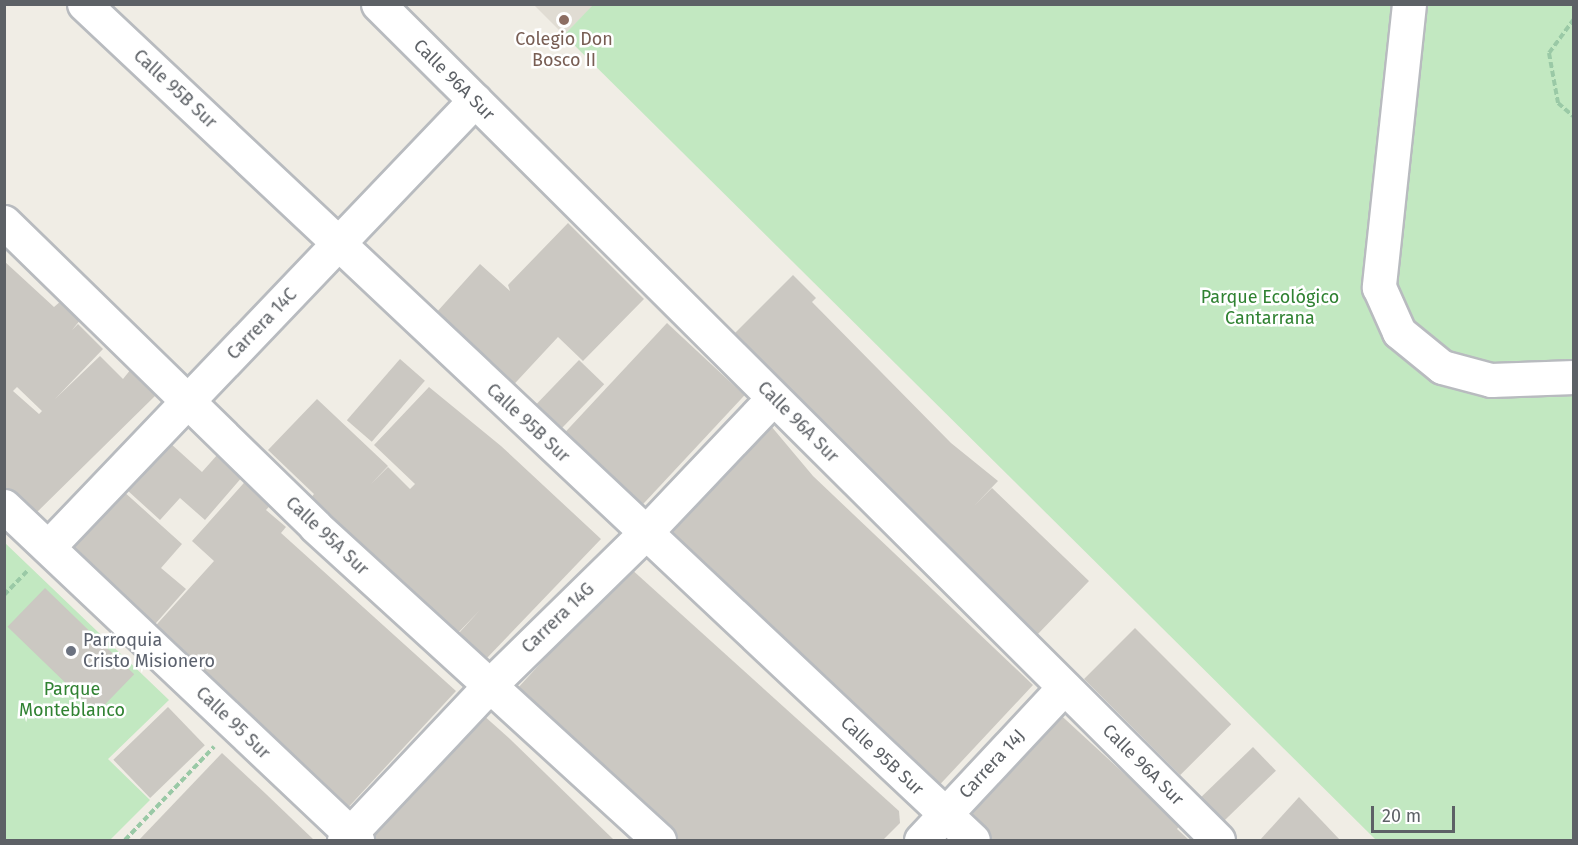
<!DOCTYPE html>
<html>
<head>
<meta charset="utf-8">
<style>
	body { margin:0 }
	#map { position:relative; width:1578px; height:845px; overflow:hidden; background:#f0ede5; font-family:"Fira Sans",sans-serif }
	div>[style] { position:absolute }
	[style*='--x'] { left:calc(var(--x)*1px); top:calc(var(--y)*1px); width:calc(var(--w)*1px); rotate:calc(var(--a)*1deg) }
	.education>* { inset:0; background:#e0dcd3 }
	.green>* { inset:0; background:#c2e8c1 }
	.building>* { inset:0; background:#cbc8c2; transform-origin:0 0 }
	.path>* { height:4px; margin-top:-2px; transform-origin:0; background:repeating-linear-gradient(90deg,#9ac9a6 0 6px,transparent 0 9px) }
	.roads { filter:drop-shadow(2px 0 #b8bbbf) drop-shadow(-2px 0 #b8bbbf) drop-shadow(0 2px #b8bbbf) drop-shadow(0 -2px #b8bbbf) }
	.minor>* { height:33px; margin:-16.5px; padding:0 16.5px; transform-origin:16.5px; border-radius:16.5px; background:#fff }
	.dots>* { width:16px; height:16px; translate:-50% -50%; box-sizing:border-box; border:3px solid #fff; border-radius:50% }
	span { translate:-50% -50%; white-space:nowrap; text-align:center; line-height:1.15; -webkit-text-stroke:5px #fff; paint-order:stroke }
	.education-label { font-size:18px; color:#785e54 }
	.street-label { font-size:18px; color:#5d6166 }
	.park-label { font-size:18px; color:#308232 }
	.worship-label { font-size:18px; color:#5b616d }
	.left { translate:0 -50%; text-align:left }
	.frame { position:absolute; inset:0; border:6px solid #5d6166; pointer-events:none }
	.scale { position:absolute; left:1371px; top:806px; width:84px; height:27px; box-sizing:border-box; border:3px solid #5d6166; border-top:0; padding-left:8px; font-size:18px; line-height:21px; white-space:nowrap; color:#5d6166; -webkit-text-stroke:4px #fff; paint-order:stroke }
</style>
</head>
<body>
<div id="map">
	<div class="education">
		<div style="clip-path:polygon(534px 5px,594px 5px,564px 35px)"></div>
	</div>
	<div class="green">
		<div style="clip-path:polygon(594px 4px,1573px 5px,1573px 840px,1376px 840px,564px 35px)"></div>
		<div style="clip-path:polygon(4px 542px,169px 700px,108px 759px,150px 800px,110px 840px,5px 840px)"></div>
	</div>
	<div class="building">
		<div style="clip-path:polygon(568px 223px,644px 299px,583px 361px,558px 337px,506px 393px,427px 323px,480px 264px,510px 291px,508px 285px)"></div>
		<div style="clip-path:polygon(evenodd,4px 261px,54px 307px,61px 301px,81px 319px,72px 330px,78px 324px,103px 349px,55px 399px,100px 356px,123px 379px,131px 369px,156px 395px,32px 517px,4px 496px,4px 261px,17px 387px,42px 411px,39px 414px,13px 391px,17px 387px)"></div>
		<div style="clip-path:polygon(793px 275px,816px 298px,812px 302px,951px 443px,998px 481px,974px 506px,992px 488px,1089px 581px,1036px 636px,917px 523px,920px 519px,801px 408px,804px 403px,733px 335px)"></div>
		<div style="left:667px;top:323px;width:106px;height:162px;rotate:43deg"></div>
		<div style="left:400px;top:359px;width:33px;height:81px;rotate:41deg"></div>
		<div style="left:579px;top:360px;width:35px;height:76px;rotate:44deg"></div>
		<div style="clip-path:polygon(429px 387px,501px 446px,601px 539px,486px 659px,459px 633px,480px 610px,456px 635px,358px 543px,356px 545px,310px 499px,314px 494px,268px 450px,317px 399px,388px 466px,371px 484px,388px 467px,410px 489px,415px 484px,374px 445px)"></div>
		<div style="clip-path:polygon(760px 424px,771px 426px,813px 476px,1033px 685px,932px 793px,655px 538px)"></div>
		<div style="clip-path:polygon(170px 443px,202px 472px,218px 454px,243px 476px,205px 520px,180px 498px,160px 520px,127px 490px)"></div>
		<div style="clip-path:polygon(251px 475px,277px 498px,266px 510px,286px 527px,281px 533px,456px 691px,343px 813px,149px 633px,214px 561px,192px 541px)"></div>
		<div style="clip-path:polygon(122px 490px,182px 544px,161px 568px,186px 589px,149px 631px,72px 554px,73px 544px)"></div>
		<div style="clip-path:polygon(629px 567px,899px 811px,900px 823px,883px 840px,675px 840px,516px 690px)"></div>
		<div style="left:45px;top:588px;width:124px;height:54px;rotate:44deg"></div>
		<div style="left:1135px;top:628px;width:136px;height:72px;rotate:45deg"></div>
		<div style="left:168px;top:707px;width:53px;height:76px;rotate:46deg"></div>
		<div style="clip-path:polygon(1053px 708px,1180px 825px,1177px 829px,1189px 840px,980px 840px,954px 817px)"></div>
		<div style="clip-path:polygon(482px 714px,511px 740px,614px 840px,368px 839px)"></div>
		<div style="left:1253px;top:747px;width:33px;height:72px;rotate:46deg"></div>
		<div style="clip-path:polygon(222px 753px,266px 794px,314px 840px,139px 840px)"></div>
		<div style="clip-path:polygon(1299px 797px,1322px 821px,1340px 840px,1260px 840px)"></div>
	</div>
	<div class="path">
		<div style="--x:1574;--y:19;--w:42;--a:126.3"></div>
		<div style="--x:1549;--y:53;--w:51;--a:79.8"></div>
		<div style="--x:1558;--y:103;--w:21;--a:41"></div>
		<div style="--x:4;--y:595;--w:35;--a:-46"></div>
		<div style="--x:125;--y:840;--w:129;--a:-46.3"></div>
	</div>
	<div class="roads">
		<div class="minor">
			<div style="--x:84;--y:4;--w:1220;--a:43.24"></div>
			<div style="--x:378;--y:4;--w:1185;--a:44.86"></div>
			<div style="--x:1409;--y:4;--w:285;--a:96.1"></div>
			<div style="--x:1379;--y:287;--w:49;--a:66"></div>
			<div style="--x:1399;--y:332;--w:55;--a:39.1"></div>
			<div style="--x:1442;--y:367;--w:51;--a:14.9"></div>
			<div style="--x:1491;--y:380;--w:83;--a:-2.1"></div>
			<div style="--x:4;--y:222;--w:435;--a:44.3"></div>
			<div style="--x:315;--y:526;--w:466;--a:42.4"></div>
			<div style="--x:4;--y:506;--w:486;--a:43.4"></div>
			<div style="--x:48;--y:547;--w:618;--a:-46.31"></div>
			<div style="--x:344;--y:840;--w:214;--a:-46.7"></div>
			<div style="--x:491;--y:684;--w:216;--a:-44.4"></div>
			<div style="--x:645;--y:533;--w:186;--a:-46.5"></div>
			<div style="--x:921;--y:840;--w:209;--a:-46.9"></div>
		</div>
	</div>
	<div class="dots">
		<div style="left:564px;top:20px;background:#8d6e63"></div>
		<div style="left:71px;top:651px;background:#6b7280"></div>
	</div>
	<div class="education-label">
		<span style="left:564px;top:50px">Colegio Don<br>Bosco II</span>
	</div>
	<div class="street-label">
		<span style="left:454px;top:80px;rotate:45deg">Calle 96A Sur</span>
		<span style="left:175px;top:89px;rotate:43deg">Calle 95B Sur</span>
		<span style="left:262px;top:324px;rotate:-46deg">Carrera 14C</span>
		<span style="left:798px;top:422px;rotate:45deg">Calle 96A Sur</span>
		<span style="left:528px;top:423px;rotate:43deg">Calle 95B Sur</span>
		<span style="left:327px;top:536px;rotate:43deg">Calle 95A Sur</span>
		<span style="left:558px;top:618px;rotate:-44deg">Carrera 14G</span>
		<span style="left:233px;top:723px;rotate:44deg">Calle 95 Sur</span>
		<span style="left:882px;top:756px;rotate:43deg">Calle 95B Sur</span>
		<span style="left:992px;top:764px;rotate:-47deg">Carrera 14J</span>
		<span style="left:1143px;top:765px;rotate:45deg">Calle 96A Sur</span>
	</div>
	<div class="park-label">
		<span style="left:1270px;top:308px">Parque Ecológico<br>Cantarrana</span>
		<span style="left:72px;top:700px">Parque<br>Monteblanco</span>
	</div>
	<div class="worship-label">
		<span class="left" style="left:83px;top:651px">Parroquia<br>Cristo Misionero</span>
	</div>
	<div class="frame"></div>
	<div class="scale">20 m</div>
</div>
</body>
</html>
